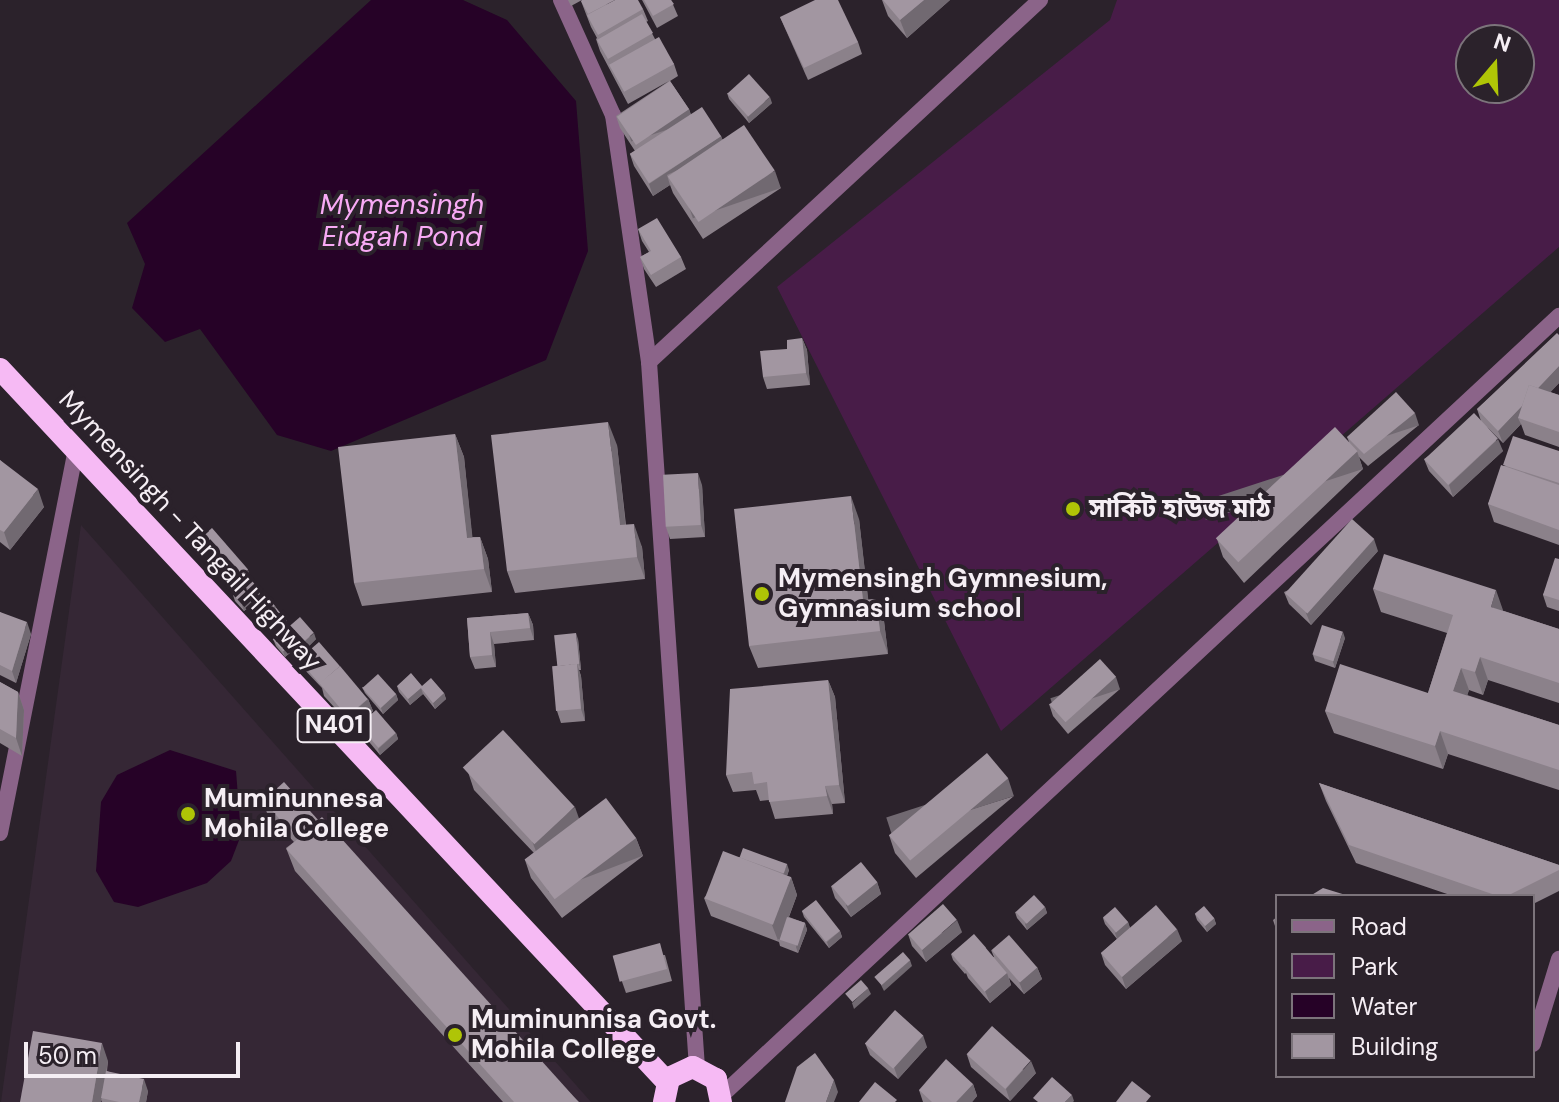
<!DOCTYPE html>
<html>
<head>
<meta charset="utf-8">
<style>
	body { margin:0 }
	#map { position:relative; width:1559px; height:1102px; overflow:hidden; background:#2b222b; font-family:"DM Sans","Noto Sans Bengali",sans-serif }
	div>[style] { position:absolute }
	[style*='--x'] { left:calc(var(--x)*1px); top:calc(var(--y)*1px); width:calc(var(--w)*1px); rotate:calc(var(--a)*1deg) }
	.built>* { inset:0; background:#352735 }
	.green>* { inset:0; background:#481c48 }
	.water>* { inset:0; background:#260227 }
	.minor>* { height:16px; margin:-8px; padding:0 8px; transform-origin:8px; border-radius:8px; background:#8b6489 }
	.tertiary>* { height:16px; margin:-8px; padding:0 8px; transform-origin:8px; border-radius:8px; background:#8b6489 }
	.trunk>* { height:22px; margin:-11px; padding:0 11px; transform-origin:11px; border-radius:11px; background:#f6baf4 }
	.wall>* { inset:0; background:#8b818a }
	.shaded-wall>* { inset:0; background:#716971; transform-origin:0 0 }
	.building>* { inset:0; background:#a296a1; transform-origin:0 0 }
	.dots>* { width:22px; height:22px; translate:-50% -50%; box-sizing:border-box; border:4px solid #2b222b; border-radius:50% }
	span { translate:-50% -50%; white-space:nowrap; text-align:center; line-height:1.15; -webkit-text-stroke:8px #2b222b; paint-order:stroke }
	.shield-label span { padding:2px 6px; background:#2b222b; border:2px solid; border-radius:6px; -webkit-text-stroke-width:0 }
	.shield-label { font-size:24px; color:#f5eef4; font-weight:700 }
	.poi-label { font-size:26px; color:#f5eef4; font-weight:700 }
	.left { translate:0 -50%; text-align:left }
	.street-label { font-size:26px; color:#f5eef4 }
	.water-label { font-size:28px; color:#f8aaf5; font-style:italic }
	.legend { position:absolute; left:1275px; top:894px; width:260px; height:184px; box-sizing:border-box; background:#2b222b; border:2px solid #7c747b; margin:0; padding:10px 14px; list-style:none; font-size:24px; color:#f5eef4 }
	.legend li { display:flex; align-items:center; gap:16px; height:40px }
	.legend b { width:40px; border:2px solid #7c747b }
	.north { position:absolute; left:1455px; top:24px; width:80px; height:80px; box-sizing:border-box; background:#2b222b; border:2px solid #7c747b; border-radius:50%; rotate:19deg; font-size:22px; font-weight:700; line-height:32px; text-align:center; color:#f5eef4 }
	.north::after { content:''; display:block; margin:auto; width:28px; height:36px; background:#afc506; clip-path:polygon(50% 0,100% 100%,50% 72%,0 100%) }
	.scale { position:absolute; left:24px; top:1042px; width:216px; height:36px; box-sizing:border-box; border:4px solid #f5eef4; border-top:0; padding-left:10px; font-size:24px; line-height:28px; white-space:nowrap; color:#f5eef4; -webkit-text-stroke:6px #2b222b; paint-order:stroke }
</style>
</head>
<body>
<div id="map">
	<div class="built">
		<div style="clip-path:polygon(81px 525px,591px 1102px,1px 1102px)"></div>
	</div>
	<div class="green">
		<div style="clip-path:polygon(evenodd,1117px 0,1559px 0,1559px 247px,1001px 731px,777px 287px,1110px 20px,1117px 0,1471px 40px,1519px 40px,1519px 88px,1471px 88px,1471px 40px)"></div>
	</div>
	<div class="water">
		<div style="clip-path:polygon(371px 0,463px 0,507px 20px,576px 101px,588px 251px,546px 360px,331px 451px,277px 435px,200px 329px,165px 342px,132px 308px,145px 264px,127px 223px)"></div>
		<div style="clip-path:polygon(170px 750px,236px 771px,241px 835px,231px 861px,207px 883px,138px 907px,114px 902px,96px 871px,101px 802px,117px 775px)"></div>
	</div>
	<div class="minor">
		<div style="--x:561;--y:0;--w:126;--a:65.7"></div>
		<div style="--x:613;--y:115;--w:250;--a:81.7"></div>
		<div style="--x:649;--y:362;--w:707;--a:86.11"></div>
		<div style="--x:649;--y:362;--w:533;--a:-42.79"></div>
		<div style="--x:0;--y:833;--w:390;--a:-78.8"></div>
		<div style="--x:1533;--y:1044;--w:89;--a:-73"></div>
	</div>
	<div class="tertiary">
		<div style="--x:721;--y:1096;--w:1145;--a:-42.95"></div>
	</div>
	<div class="trunk">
		<div style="--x:0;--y:369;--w:976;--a:46.91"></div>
		<div style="--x:664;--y:1102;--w:25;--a:-78"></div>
		<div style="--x:669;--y:1078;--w:26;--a:-25"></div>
		<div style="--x:693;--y:1067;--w:26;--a:28"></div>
		<div style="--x:716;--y:1079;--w:24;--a:78"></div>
	</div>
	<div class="wall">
		<div style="clip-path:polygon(568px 0,582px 0,571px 6px)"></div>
		<div style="clip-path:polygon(642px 0,671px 0,678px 16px,657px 28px)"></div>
		<div style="clip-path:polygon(882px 0,950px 0,907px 38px,888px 16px)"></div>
		<div style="clip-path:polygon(581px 1px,643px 9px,648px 21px,646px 22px,655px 39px,674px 64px,678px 76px,670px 81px,689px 109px,691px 115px,721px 136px,722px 139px,781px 188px,703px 239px,673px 193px,670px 185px,653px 196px,634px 166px,630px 154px,635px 151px,620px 128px,616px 116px,669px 81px,628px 104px,600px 51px,596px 39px,597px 38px,591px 27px)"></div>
		<div style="clip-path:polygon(780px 17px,858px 42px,862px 54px,808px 80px)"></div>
		<div style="clip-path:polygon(727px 93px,772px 103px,749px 123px,729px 99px)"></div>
		<div style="clip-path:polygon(638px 229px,681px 257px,686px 269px,656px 287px,644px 269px,640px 257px,649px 252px,642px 241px)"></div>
		<div style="clip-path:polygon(1559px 335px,1559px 383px,1550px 392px,1559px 395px,1559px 447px,1525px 435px,1521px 424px,1503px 443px,1487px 427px,1503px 451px,1453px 497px,1429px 471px,1424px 459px,1481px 421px,1477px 409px)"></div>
		<div style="clip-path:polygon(802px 338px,807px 350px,810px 385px,767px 389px,763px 377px,787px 349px)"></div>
		<div style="clip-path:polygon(1419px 425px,1368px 466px,1359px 457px,1363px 469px,1244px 583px,1223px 557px,1217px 539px,1349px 442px,1347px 437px)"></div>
		<div style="clip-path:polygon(455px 434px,464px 457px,472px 537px,480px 537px,488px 559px,492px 592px,362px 606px,354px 583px)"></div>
		<div style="clip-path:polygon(617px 445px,626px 525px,642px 547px,645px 579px,515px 593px,507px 571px)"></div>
		<div style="clip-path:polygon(1559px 451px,1559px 545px,1494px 522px,1488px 504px,1504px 466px)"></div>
		<div style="clip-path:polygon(0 460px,44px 507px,10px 550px,0 542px)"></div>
		<div style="clip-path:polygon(702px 485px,705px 537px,670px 539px,666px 527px)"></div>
		<div style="clip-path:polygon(859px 519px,868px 600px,876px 599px,884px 621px,888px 654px,758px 668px,749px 646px)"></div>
		<div style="clip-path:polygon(197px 540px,251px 580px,258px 588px,260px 594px,254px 599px,247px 591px,246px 587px,243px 589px,251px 598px,253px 604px,244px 611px,235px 601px,233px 595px,237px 592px,202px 552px)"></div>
		<div style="clip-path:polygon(1378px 551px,1311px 625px,1289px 604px,1284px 592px)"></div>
		<div style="clip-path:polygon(1559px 559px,1559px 611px,1547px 607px,1543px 595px)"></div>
		<div style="clip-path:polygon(1373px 589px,1504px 611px,1559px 629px,1559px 703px,1488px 680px,1483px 695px,1469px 690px,1467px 695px,1559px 725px,1559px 790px,1448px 754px,1443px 769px,1334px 733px,1325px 711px,1428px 693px,1447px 633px,1381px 612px)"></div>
		<div style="clip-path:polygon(275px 606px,288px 625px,274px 637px,263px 624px,261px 626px,255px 619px,253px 613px)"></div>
		<div style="clip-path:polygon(0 612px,31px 634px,16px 683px,0 675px)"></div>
		<div style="clip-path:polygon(528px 613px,533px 625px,534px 640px,494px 644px,496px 667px,475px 669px,470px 657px,467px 618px)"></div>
		<div style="clip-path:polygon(288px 627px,316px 639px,305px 650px,290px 633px)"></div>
		<div style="clip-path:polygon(1345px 638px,1335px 668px,1315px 661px,1313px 655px)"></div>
		<div style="clip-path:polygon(273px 639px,295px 641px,297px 647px,285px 657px,276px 646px)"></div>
		<div style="clip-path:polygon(578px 639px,581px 670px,579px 670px,581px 676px,585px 721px,561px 723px,557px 711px)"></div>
		<div style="clip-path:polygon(299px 660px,368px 699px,373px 711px,353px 728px,324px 696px,322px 688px,301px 666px)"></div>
		<div style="clip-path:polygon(828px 680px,835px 697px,845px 803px,832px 804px,833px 814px,775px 819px,769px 800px,760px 801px,756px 790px,733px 792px,726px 775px)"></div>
		<div style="clip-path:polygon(0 682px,18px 692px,24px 710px,22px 756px,0 743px)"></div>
		<div style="clip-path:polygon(397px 686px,422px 686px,444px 693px,446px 699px,435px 709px,423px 694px,410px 705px,399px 692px)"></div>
		<div style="clip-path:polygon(362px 687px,396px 694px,398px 700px,383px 714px,365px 693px)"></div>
		<div style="clip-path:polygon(1120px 689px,1068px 734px,1053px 716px,1049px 704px)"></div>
		<div style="clip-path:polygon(358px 725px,396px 733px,398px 739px,380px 755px,360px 731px)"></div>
		<div style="clip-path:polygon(468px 772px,579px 819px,636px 838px,643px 856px,562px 918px,531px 878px,525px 860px,534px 853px,474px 790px)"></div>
		<div style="clip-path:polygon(1319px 783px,1559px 865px,1559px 891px,1533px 904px,1533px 896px,1453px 896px,1356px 863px,1326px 801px)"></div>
		<div style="clip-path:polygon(1014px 796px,916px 878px,895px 853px,889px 835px)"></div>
		<div style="clip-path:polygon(263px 801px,579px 1102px,503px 1102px,295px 871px,286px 848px,294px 842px,267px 813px)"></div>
		<div style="clip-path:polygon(739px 857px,789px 870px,787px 876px,791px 877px,797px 895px,789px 917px,805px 923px,807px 930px,798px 953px,780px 946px,779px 942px,711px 916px,704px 898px)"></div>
		<div style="clip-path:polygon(877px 882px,881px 894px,851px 917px,835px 898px,831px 886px)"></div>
		<div style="clip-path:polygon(1045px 907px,1047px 913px,1027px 930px,1017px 918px,1015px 912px)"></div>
		<div style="clip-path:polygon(802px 911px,840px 931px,842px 937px,829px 948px,804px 917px)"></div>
		<div style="clip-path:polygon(1195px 914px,1214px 918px,1216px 924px,1207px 932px,1197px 920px)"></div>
		<div style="clip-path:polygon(1277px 917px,1277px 932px,1273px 920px)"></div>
		<div style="clip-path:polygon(1103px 918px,1128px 922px,1130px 928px,1182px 941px,1126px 989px,1105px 965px,1101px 953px,1117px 939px,1105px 924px)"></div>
		<div style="clip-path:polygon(962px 932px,926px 962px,912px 946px,908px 934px)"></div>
		<div style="clip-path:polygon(991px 950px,1037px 967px,1042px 979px,1024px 994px,1009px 978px,1011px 985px,990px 1003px,968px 978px,966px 973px,965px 974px,953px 960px,951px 954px,994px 957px)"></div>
		<div style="clip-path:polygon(665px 955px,672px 981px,626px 993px,613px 956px)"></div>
		<div style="clip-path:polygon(865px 1043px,927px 1047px,898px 1079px,870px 1055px)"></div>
		<div style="clip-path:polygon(967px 1055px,1036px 1073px,1010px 1101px,971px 1067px)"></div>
		<div style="clip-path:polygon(108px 1061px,107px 1071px,148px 1091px,146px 1102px,102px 1102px,102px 1100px,101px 1102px,20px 1102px)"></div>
		<div style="clip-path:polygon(973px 1084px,977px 1096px,972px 1102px,923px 1102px,919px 1090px)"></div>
	</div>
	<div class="shaded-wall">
		<div style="clip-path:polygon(924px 0,950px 0,907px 38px,900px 20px)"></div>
		<div style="clip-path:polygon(770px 97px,772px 103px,749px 123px,747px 117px)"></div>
		<div style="left:689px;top:109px;width:13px;height:65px;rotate:72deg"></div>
		<div style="clip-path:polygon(721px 136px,726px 148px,667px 175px,670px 185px,653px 196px,649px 184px)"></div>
		<div style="left:775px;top:171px;width:18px;height:93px;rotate:71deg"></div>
		<div style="clip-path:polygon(802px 338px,807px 350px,810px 385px,806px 373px)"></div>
		<div style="clip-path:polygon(1559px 366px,1559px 383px,1525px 420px,1518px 418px,1521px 424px,1503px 443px,1498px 431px)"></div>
		<div style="left:1415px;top:413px;width:13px;height:65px;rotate:72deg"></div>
		<div style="clip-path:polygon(608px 422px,617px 445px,628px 548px,620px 525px)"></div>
		<div style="clip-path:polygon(455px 434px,464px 457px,475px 561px,467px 538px)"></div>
		<div style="clip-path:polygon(1498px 439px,1503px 451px,1453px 497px,1449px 485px)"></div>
		<div style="left:1357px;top:451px;width:19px;height:165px;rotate:72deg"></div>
		<div style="clip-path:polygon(698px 473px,702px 485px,705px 537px,701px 525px)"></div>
		<div style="clip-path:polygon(38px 489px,44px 507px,10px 550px,4px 532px)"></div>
		<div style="clip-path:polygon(851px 496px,859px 519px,871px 623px,863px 600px)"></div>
		<div style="clip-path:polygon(634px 524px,642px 547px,645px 579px,637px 557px)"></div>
		<div style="clip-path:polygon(480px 537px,488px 559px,492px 592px,484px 569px)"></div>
		<div style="clip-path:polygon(1374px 539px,1378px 551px,1311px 625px,1306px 613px)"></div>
		<div style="clip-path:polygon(248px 570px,252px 582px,238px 594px,234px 582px)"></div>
		<div style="clip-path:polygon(258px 588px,260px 594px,254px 599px,252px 593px)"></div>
		<div style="clip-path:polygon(1496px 590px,1504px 613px,1491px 607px)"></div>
		<div style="clip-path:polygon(251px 598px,253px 604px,244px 611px,242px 605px)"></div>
		<div style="clip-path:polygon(876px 599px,884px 621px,888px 654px,880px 631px)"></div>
		<div style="clip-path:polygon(275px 606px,277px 612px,262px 620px,263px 624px,261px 626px,259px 620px)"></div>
		<div style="clip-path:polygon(528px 613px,533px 625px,534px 640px,530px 628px)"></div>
		<div style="clip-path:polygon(286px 619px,288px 625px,274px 637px,272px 631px)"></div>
		<div style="clip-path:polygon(27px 622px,31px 634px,16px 683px,12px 671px)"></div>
		<div style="clip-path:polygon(490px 632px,494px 644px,496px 667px,492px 655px)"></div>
		<div style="clip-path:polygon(1343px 632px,1345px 638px,1335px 668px,1333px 662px)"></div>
		<div style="clip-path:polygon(314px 633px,316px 639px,305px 650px,302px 644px)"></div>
		<div style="clip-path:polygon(576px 633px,578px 639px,581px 670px,579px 664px)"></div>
		<div style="clip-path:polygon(295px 641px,297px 647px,285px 657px,283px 651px)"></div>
		<div style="clip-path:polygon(1480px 657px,1488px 680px,1483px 695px,1475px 672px)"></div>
		<div style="clip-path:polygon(577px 664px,581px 676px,585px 721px,581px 709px)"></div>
		<div style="clip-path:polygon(1461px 668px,1469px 690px,1462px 713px,1453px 691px)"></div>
		<div style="left:1116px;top:677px;width:13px;height:69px;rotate:72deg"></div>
		<div style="clip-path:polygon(828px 680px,835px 697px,845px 803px,839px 785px)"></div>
		<div style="clip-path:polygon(421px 688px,423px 694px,410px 705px,408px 699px)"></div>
		<div style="clip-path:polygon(18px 692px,24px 710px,22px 756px,16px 738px)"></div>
		<div style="clip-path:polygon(444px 693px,446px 699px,435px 709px,433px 703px)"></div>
		<div style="clip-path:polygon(396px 694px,398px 700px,383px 714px,381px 708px)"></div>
		<div style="clip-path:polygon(368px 699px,373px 711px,353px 728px,349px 716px)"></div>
		<div style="clip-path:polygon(1440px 731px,1448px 754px,1443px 769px,1435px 746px)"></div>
		<div style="clip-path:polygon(396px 733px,398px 739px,380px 755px,378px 749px)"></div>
		<div style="left:1008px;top:778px;width:19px;height:128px;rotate:72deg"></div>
		<div style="clip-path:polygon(825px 786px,832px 804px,833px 814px,827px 796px)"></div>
		<div style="clip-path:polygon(575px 807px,581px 824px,539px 859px,532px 841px)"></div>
		<div style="left:636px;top:838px;width:19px;height:101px;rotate:69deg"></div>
		<div style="clip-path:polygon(787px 864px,789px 870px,783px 888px,780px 881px)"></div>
		<div style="clip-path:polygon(791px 877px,797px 895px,780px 940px,778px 939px,779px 943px,772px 925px)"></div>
		<div style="clip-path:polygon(877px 882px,881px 894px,851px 917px,846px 905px)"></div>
		<div style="clip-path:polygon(1045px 907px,1047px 913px,1027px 930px,1025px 924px)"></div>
		<div style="clip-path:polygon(1214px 918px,1216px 924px,1207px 932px,1205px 926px)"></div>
		<div style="clip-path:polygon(957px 920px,962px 932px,926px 962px,922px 950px)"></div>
		<div style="clip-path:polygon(1128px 922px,1130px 928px,1117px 939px,1115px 933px)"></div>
		<div style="clip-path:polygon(805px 923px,807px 930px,798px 953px,796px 947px)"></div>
		<div style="clip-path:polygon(1177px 929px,1182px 941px,1126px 989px,1122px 977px)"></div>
		<div style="clip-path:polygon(840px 931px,842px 937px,829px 948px,827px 942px)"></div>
		<div style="clip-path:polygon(910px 960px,912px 966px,884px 991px,881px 985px)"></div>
		<div style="clip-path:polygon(1037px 967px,1042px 979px,1024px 994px,1019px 982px)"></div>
		<div style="clip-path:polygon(1007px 973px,1011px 985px,990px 1003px,985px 991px)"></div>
		<div style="clip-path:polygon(868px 988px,871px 994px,854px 1009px,852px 1003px)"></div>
		<div style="clip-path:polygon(923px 1035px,927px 1047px,898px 1079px,894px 1067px)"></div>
		<div style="clip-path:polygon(102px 1043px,108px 1061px,101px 1102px,92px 1102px)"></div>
		<div style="clip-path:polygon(1031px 1061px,1036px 1073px,1010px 1101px,1006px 1089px)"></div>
		<div style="clip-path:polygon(144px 1079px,148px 1091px,146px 1102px,139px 1102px)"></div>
		<div style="clip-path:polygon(834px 1080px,838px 1092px,834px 1102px,826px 1102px)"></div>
		<div style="clip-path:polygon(973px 1084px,977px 1096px,972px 1102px,956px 1102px)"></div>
		<div style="clip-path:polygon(1072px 1095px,1074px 1101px,1073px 1102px,1065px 1102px)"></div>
	</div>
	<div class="building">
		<div style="clip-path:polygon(582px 0,615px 0,588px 14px,581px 1px)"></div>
		<div style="clip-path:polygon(615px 0,638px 0,643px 9px,598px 35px,587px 15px)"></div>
		<div style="clip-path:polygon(644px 0,671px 0,674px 4px,653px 16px)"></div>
		<div style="clip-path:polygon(815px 0,838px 0,858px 42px,804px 68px,780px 17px)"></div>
		<div style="clip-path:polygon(883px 0,924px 0,900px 20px)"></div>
		<div style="left:642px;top:14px;width:22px;height:52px;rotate:60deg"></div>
		<div style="left:659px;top:37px;width:31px;height:57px;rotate:61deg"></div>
		<div style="left:749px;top:74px;width:31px;height:29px;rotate:48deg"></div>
		<div style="left:670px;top:81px;width:34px;height:64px;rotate:56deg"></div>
		<div style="left:702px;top:107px;width:35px;height:86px;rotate:57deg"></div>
		<div style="left:744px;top:125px;width:55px;height:92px;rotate:56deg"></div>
		<div style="clip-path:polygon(657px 218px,681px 257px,651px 275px,640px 257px,651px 251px,638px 229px)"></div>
		<div style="clip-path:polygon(1557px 333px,1559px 335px,1559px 366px,1538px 388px,1529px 385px,1522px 406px,1498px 431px,1477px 409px)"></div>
		<div style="clip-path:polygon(802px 338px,806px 373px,763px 377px,760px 351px,787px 349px,787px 340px)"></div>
		<div style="clip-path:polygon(1529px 385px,1559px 395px,1559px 432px,1518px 418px)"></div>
		<div style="clip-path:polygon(1396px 392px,1415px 413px,1364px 454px,1347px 437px)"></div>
		<div style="left:1474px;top:413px;width:35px;height:68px;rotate:47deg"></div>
		<div style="clip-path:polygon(608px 422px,620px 525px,634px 524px,637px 557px,507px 571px,491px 435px)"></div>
		<div style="left:1335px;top:427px;width:33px;height:163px;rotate:47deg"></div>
		<div style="clip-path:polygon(455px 434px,467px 538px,480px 537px,484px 569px,354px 583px,338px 447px)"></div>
		<div style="clip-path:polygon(1513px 436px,1559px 451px,1559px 483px,1503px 465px)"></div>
		<div style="clip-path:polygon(0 460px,38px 489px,4px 532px,0 530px)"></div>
		<div style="clip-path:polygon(1501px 465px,1559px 485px,1559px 530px,1488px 504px)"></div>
		<div style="left:698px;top:473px;width:52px;height:35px;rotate:87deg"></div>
		<div style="clip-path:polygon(851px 496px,863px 600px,876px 599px,880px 631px,749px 646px,734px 509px)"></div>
		<div style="left:1352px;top:519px;width:30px;height:100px;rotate:42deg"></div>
		<div style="left:212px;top:528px;width:55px;height:19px;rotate:49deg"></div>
		<div style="clip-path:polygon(1384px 554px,1496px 590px,1491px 607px,1559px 629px,1559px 683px,1480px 657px,1475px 672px,1461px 668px,1453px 691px,1559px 725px,1559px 770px,1440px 731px,1435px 746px,1325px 711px,1340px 664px,1428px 693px,1453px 615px,1373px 589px)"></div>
		<div style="clip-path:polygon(1555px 558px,1559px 559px,1559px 600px,1543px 595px)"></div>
		<div style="left:251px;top:580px;width:11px;height:8px;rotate:49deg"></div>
		<div style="left:242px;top:588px;width:13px;height:11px;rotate:48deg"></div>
		<div style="left:269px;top:599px;width:9px;height:21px;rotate:49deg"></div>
		<div style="left:276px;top:608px;width:15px;height:18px;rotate:48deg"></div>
		<div style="clip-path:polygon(0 612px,27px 622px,12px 671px,0 665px)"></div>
		<div style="clip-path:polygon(528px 613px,530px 628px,490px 632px,492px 655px,470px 657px,467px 618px)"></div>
		<div style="left:300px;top:617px;width:21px;height:16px;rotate:49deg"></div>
		<div style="left:1322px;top:625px;width:22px;height:31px;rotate:18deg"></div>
		<div style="left:285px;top:629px;width:16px;height:16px;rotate:50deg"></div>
		<div style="left:576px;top:633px;width:31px;height:22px;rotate:84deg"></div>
		<div style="left:319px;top:642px;width:32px;height:27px;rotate:49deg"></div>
		<div style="left:1100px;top:659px;width:24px;height:68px;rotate:48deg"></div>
		<div style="left:577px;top:664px;width:45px;height:25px;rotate:85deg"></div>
		<div style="left:340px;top:666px;width:43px;height:27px;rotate:50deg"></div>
		<div style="clip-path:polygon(411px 673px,422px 686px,431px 678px,444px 693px,433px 703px,421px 688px,408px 699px,397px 686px)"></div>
		<div style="left:378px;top:674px;width:27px;height:21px;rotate:48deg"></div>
		<div style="clip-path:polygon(828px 680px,839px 785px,825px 786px,827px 796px,769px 802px,767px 782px,754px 784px,752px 772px,726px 775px,730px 689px)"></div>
		<div style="clip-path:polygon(0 682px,18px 692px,16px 738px,0 729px)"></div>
		<div style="left:376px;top:710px;width:30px;height:23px;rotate:49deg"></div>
		<div style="left:503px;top:730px;width:105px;height:55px;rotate:47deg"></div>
		<div style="left:987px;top:753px;width:33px;height:128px;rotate:50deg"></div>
		<div style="left:284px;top:782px;width:51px;height:28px;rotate:48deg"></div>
		<div style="clip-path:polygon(1319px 783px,1559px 865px,1559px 870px,1507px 896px,1498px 896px,1349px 845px)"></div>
		<div style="left:606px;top:798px;width:50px;height:102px;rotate:53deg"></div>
		<div style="left:322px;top:817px;width:384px;height:48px;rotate:48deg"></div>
		<div style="left:743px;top:848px;width:47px;height:10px;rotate:20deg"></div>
		<div style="left:723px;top:851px;width:73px;height:51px;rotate:21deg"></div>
		<div style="left:861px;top:862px;width:26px;height:38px;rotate:51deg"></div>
		<div style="clip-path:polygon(1323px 888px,1349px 896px,1310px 896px)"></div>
		<div style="left:1034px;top:895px;width:16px;height:25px;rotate:47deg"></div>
		<div style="left:816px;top:900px;width:39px;height:18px;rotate:52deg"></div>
		<div style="left:943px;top:904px;width:21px;height:46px;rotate:49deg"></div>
		<div style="left:1156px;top:905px;width:32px;height:73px;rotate:49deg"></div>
		<div style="left:1204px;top:906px;width:16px;height:12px;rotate:50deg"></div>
		<div style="left:1115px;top:907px;width:20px;height:16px;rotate:49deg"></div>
		<div style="left:787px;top:917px;width:19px;height:24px;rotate:18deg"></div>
		<div style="left:974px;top:934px;width:18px;height:30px;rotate:49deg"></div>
		<div style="left:1009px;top:935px;width:43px;height:23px;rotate:49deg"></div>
		<div style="left:660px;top:943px;width:27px;height:49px;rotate:75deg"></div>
		<div style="left:985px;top:947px;width:34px;height:29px;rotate:50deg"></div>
		<div style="left:903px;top:952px;width:11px;height:38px;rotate:49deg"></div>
		<div style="left:861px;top:980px;width:11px;height:21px;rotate:49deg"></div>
		<div style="left:895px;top:1010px;width:38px;height:45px;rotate:42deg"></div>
		<div style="left:992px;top:1026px;width:52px;height:38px;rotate:42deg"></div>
		<div style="clip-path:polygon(33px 1031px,102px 1043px,92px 1102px,20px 1102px)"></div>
		<div style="clip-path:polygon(815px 1053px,834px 1080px,826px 1102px,785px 1102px,797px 1067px)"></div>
		<div style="clip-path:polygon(946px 1059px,973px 1084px,956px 1102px,932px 1102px,919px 1090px)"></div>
		<div style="clip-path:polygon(106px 1071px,144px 1079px,139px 1102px,119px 1102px,101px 1098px)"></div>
		<div style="clip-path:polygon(1052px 1077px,1072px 1095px,1065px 1102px,1038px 1102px,1033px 1098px)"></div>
		<div style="clip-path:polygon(1132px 1081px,1151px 1096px,1146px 1102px,1116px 1102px)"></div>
		<div style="clip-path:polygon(875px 1082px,897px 1100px,895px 1102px,859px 1102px)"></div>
	</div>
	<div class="dots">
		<div style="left:1073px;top:509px;background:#afc506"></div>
		<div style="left:762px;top:594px;background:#afc506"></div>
		<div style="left:188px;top:814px;background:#afc506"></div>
		<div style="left:455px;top:1035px;background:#afc506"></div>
	</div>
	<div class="shield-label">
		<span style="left:334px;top:725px">N401</span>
	</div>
	<div class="poi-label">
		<span class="left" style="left:1089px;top:509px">সার্কিট হাউজ মাঠ</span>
		<span class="left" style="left:778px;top:594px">Mymensingh Gymnesium,<br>Gymnasium school</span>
		<span class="left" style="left:204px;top:814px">Muminunnesa<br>Mohila College</span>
		<span class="left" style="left:471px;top:1035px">Muminunnisa Govt.<br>Mohila College</span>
	</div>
	<div class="street-label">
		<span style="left:190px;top:531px;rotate:47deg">Mymensingh - Tangail Highway</span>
	</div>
	<div class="water-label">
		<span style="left:402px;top:221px">Mymensingh<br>Eidgah Pond</span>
	</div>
	<ul class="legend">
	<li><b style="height:10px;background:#8b6489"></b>Road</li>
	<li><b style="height:22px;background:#481c48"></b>Park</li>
	<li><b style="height:22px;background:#260227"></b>Water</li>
	<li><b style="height:22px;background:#a296a1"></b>Building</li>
	</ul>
	<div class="north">N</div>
	<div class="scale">50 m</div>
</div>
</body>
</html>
